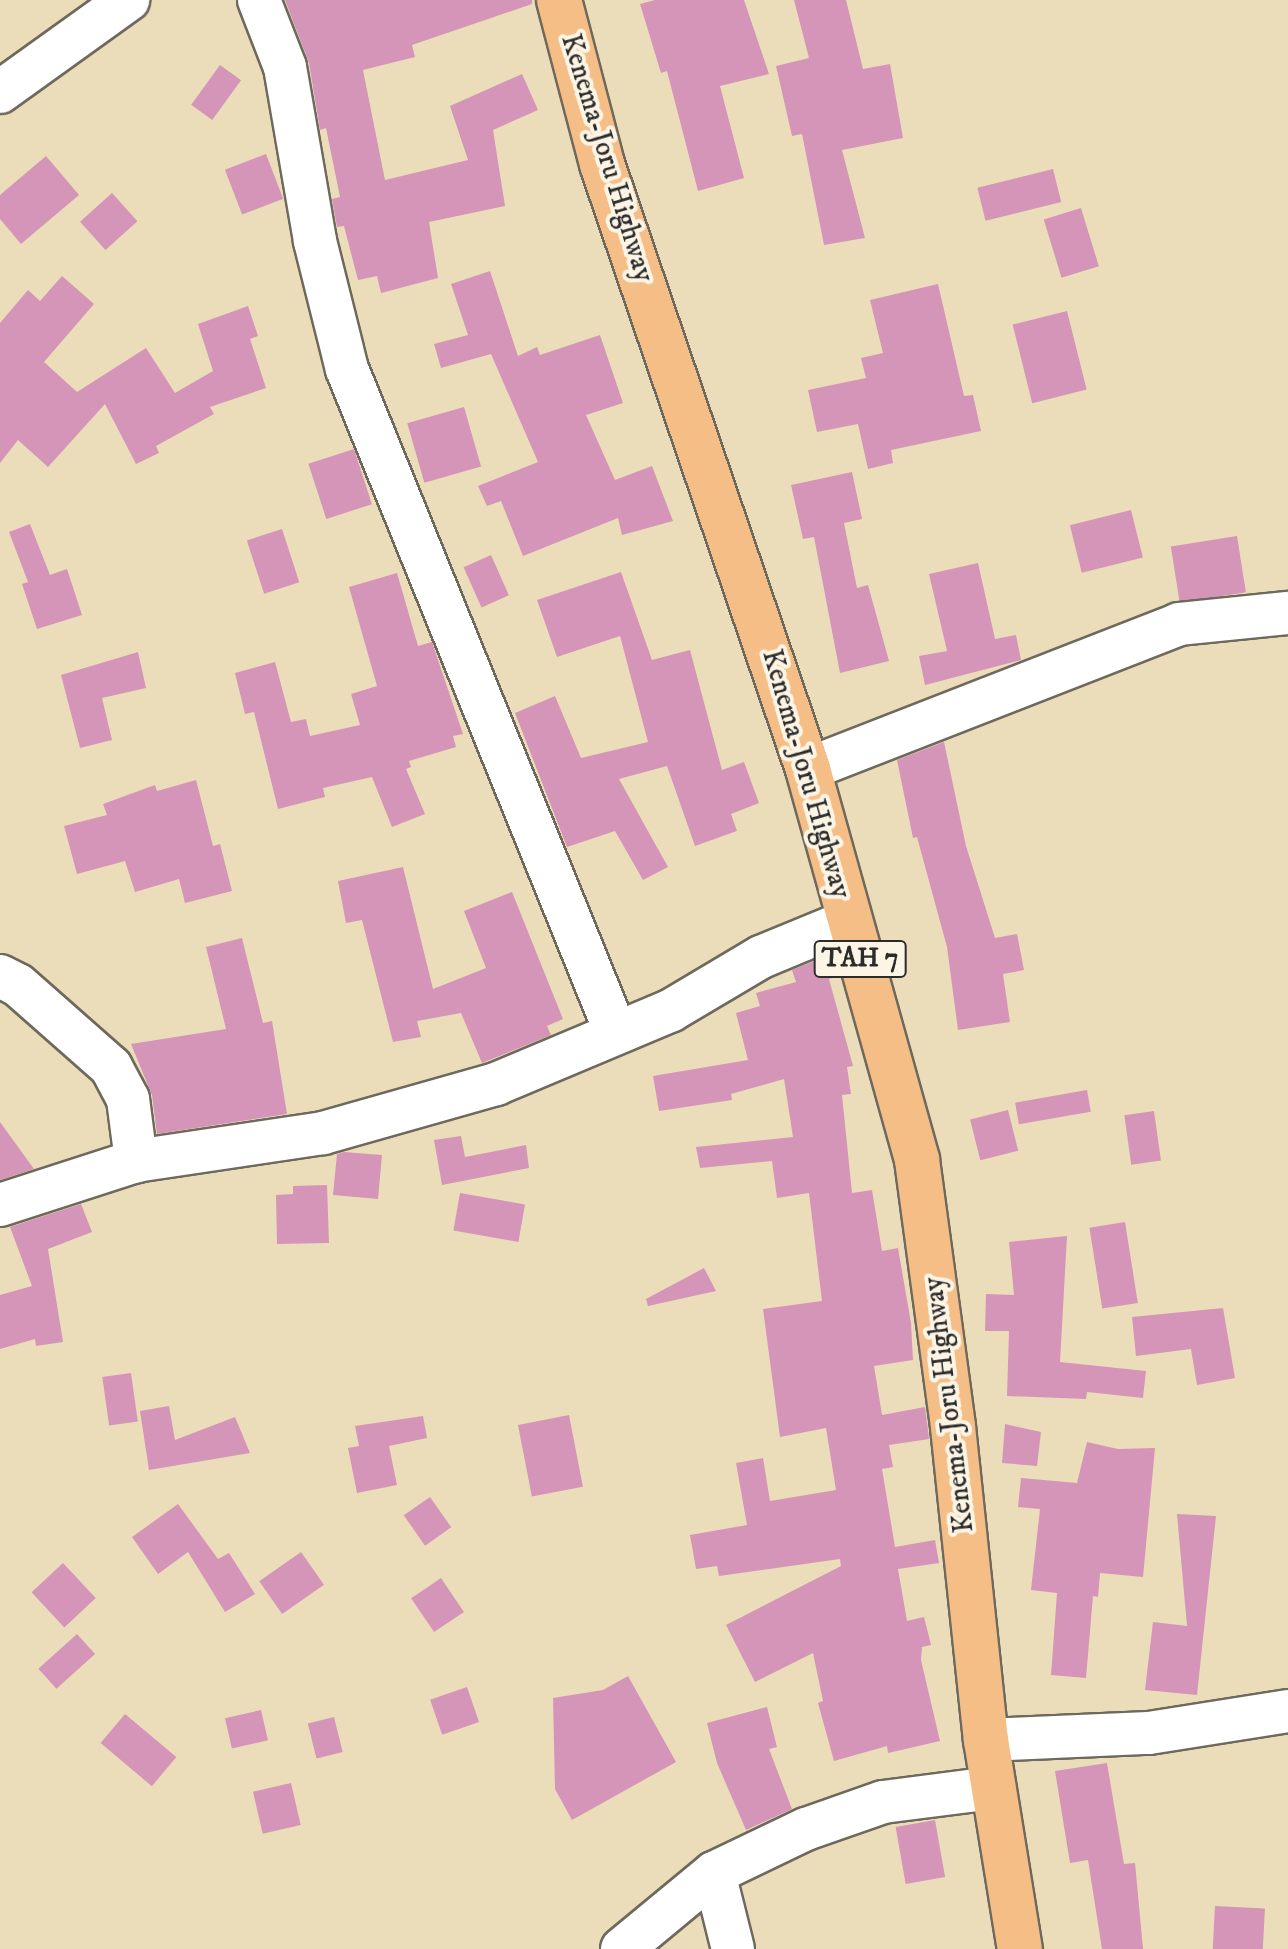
<!DOCTYPE html>
<html>
<head>
<meta charset="utf-8">
<style>
	body { margin:0 }
	#map { position:relative; width:1288px; height:1949px; overflow:hidden; background:#ebddb9; font-family:"IM FELL DW Pica",serif }
	div>[style] { position:absolute }
	[style*='--x'] { left:calc(var(--x)*1px); top:calc(var(--y)*1px); width:calc(var(--w)*1px); rotate:calc(var(--a)*1deg) }
	.building>* { inset:0; background:#d495b9; transform-origin:0 0 }
	.roads { filter:drop-shadow(2px 0 #6e695d) drop-shadow(-2px 0 #6e695d) drop-shadow(0 2px #6e695d) drop-shadow(0 -2px #6e695d) }
	.minor>* { height:42px; margin:-21px; padding:0 21px; transform-origin:21px; border-radius:21px; background:#fff }
	.highway>* { height:44px; margin:-22px; padding:0 22px; transform-origin:22px; border-radius:22px; background:#f6be87 }
	span { translate:-50% -50%; white-space:nowrap; text-align:center; line-height:1.15; -webkit-text-stroke:8px #fcf5e5; paint-order:stroke }
	.shield-label span { padding:2px 6px; background:#fcf5e5; border:2px solid; border-radius:6px; -webkit-text-stroke-width:0 }
	.shield-label { font-size:26px; color:#2b2b2b; font-weight:700 }
	.street-label { font-size:28px; color:#2b2b2b }
</style>
</head>
<body>
<div id="map">
	<div class="building">
		<div style="clip-path:polygon(285px 0,532px 0,532px 4px,412px 45px,415px 57px,363px 70px,385px 180px,468px 160px,450px 106px,522px 74px,538px 110px,493px 130px,505px 206px,429px 222px,438px 278px,381px 293px,377px 276px,358px 280px,344px 226px,337px 227px,332px 199px,340px 197px,326px 128px,320px 130px,309px 63px)"></div>
		<div style="clip-path:polygon(655px 0,744px 0,769px 74px,720px 86px,744px 178px,698px 191px,667px 71px,661px 73px,640px 4px)"></div>
		<div style="clip-path:polygon(794px 0,846px 0,863px 69px,890px 64px,903px 138px,842px 150px,865px 238px,824px 245px,802px 134px,792px 136px,776px 66px,809px 58px)"></div>
		<div style="left:220px;top:65px;width:26px;height:49px;rotate:36deg"></div>
		<div style="left:266px;top:154px;width:48px;height:44px;rotate:69deg"></div>
		<div style="clip-path:polygon(46px 156px,79px 195px,21px 244px,0 219px,0 195px)"></div>
		<div style="left:1053px;top:169px;width:34px;height:78px;rotate:76deg"></div>
		<div style="left:112px;top:193px;width:38px;height:43px;rotate:48deg"></div>
		<div style="left:1081px;top:208px;width:61px;height:39px;rotate:73deg"></div>
		<div style="clip-path:polygon(490px 271px,518px 356px,537px 347px,540px 355px,600px 335px,623px 403px,586px 415px,615px 480px,652px 466px,673px 521px,622px 535px,618px 518px,523px 556px,501px 501px,487px 506px,478px 486px,538px 462px,491px 354px,441px 368px,434px 344px,468px 335px,451px 284px)"></div>
		<div style="clip-path:polygon(62px 276px,94px 304px,44px 362px,77px 392px,146px 348px,175px 393px,213px 371px,198px 324px,248px 306px,258px 336px,250px 339px,266px 388px,210px 407px,214px 414px,156px 446px,159px 453px,136px 464px,105px 404px,48px 467px,18px 440px,0 463px,0 323px,28px 290px,40px 301px)"></div>
		<div style="clip-path:polygon(938px 284px,964px 396px,973px 395px,981px 431px,891px 450px,893px 463px,868px 469px,858px 424px,817px 432px,808px 390px,866px 378px,861px 358px,883px 353px,870px 300px)"></div>
		<div style="left:1067px;top:311px;width:81px;height:56px;rotate:76deg"></div>
		<div style="left:464px;top:407px;width:62px;height:59px;rotate:74deg"></div>
		<div style="left:354px;top:449px;width:58px;height:48px;rotate:72deg"></div>
		<div style="clip-path:polygon(852px 472px,862px 519px,844px 523px,857px 588px,868px 585px,889px 661px,840px 673px,814px 537px,803px 539px,791px 485px)"></div>
		<div style="left:1131px;top:510px;width:49px;height:63px;rotate:76deg"></div>
		<div style="clip-path:polygon(30px 524px,50px 575px,67px 569px,82px 615px,37px 629px,22px 584px,28px 582px,9px 532px)"></div>
		<div style="left:282px;top:529px;width:56px;height:37px;rotate:72deg"></div>
		<div style="left:1237px;top:536px;width:57px;height:67px;rotate:81deg"></div>
		<div style="left:491px;top:555px;width:44px;height:30px;rotate:66deg"></div>
		<div style="clip-path:polygon(978px 563px,995px 639px,1016px 635px,1021px 660px,925px 685px,919px 656px,947px 651px,929px 574px)"></div>
		<div style="clip-path:polygon(621px 572px,652px 660px,690px 650px,722px 770px,744px 762px,759px 803px,731px 814px,737px 831px,695px 846px,667px 766px,619px 779px,668px 867px,643px 880px,615px 831px,567px 847px,515px 713px,555px 696px,581px 758px,648px 742px,620px 636px,557px 657px,537px 600px)"></div>
		<div style="clip-path:polygon(397px 573px,418px 646px,432px 642px,463px 734px,453px 736px,456px 747px,409px 761px,411px 767px,406px 769px,425px 814px,392px 827px,372px 777px,323px 788px,325px 797px,278px 809px,254px 712px,245px 714px,235px 673px,275px 662px,291px 722px,306px 719px,310px 736px,360px 725px,351px 694px,377px 686px,349px 587px)"></div>
		<div style="clip-path:polygon(138px 652px,146px 688px,102px 698px,112px 740px,80px 748px,61px 675px)"></div>
		<div style="clip-path:polygon(944px 742px,966px 846px,995px 938px,1017px 934px,1024px 970px,1003px 974px,1010px 1022px,958px 1030px,947px 947px,917px 837px,913px 838px,897px 760px)"></div>
		<div style="clip-path:polygon(196px 780px,213px 846px,220px 844px,232px 891px,185px 903px,179px 879px,135px 892px,125px 861px,77px 874px,64px 826px,107px 815px,103px 804px,155px 785px,157px 791px)"></div>
		<div style="clip-path:polygon(403px 867px,433px 989px,486px 968px,464px 911px,512px 892px,563px 1019px,547px 1026px,551px 1035px,482px 1063px,461px 1013px,417px 1021px,421px 1037px,393px 1042px,362px 920px,346px 923px,338px 881px)"></div>
		<div style="clip-path:polygon(242px 938px,263px 1023px,272px 1021px,287px 1114px,157px 1134px,152px 1095px,131px 1044px,226px 1029px,206px 947px)"></div>
		<div style="clip-path:polygon(830px 955px,838px 976px,829px 979px,853px 1066px,847px 1067px,851px 1094px,842px 1095px,852px 1193px,872px 1190px,882px 1251px,898px 1248px,911px 1323px,913px 1360px,874px 1366px,882px 1415px,925px 1407px,928px 1430px,929px 1439px,889px 1445px,893px 1467px,882px 1469px,895px 1547px,935px 1540px,939px 1563px,898px 1569px,907px 1621px,924px 1617px,931px 1645px,922px 1647px,921px 1660px,940px 1741px,888px 1753px,887px 1746px,834px 1761px,818px 1703px,823px 1701px,813px 1653px,755px 1682px,726px 1625px,841px 1566px,840px 1559px,719px 1576px,717px 1566px,696px 1569px,690px 1535px,747px 1525px,736px 1463px,763px 1458px,770px 1501px,836px 1490px,826px 1428px,780px 1437px,763px 1309px,822px 1301px,809px 1193px,777px 1198px,772px 1161px,700px 1168px,696px 1147px,793px 1137px,784px 1079px,731px 1094px,732px 1100px,659px 1111px,653px 1076px,748px 1060px,736px 1013px,760px 1006px,756px 993px,796px 982px,792px 970px)"></div>
		<div style="left:1087px;top:1090px;width:22px;height:73px;rotate:80deg"></div>
		<div style="left:1008px;top:1110px;width:42px;height:39px;rotate:76deg"></div>
		<div style="left:1154px;top:1111px;width:50px;height:30px;rotate:82deg"></div>
		<div style="clip-path:polygon(0 1122px,34px 1169px,0 1180px)"></div>
		<div style="clip-path:polygon(461px 1136px,465px 1157px,526px 1145px,529px 1168px,442px 1185px,434px 1140px)"></div>
		<div style="clip-path:polygon(344px 1152px,382px 1155px,378px 1199px,333px 1195px,337px 1154px)"></div>
		<div style="clip-path:polygon(327px 1185px,329px 1243px,277px 1244px,276px 1195px,293px 1194px,293px 1186px)"></div>
		<div style="left:460px;top:1193px;width:66px;height:38px;rotate:10deg"></div>
		<div style="clip-path:polygon(81px 1204px,92px 1232px,48px 1249px,63px 1342px,36px 1346px,35px 1339px,0 1349px,0 1295px,32px 1286px,10px 1227px)"></div>
		<div style="left:1125px;top:1222px;width:82px;height:36px;rotate:81deg"></div>
		<div style="clip-path:polygon(1067px 1236px,1060px 1362px,1146px 1371px,1143px 1398px,1087px 1392px,1086px 1399px,1007px 1396px,1009px 1331px,985px 1331px,986px 1294px,1014px 1295px,1009px 1242px)"></div>
		<div style="clip-path:polygon(704px 1268px,716px 1291px,648px 1306px,646px 1299px)"></div>
		<div style="clip-path:polygon(1223px 1308px,1235px 1378px,1197px 1385px,1191px 1349px,1136px 1356px,1132px 1317px)"></div>
		<div style="left:131px;top:1373px;width:49px;height:29px;rotate:82deg"></div>
		<div style="clip-path:polygon(169px 1406px,175px 1440px,235px 1417px,250px 1453px,149px 1470px,140px 1411px)"></div>
		<div style="left:569px;top:1415px;width:73px;height:52px;rotate:79deg"></div>
		<div style="clip-path:polygon(423px 1416px,427px 1438px,389px 1446px,397px 1485px,357px 1493px,348px 1448px,359px 1446px,355px 1426px)"></div>
		<div style="clip-path:polygon(1005px 1424px,1041px 1432px,1037px 1466px,1002px 1463px)"></div>
		<div style="clip-path:polygon(1087px 1442px,1118px 1449px,1155px 1448px,1143px 1577px,1100px 1573px,1098px 1597px,1093px 1596px,1086px 1678px,1051px 1675px,1057px 1593px,1031px 1590px,1040px 1509px,1018px 1507px,1021px 1478px,1077px 1483px)"></div>
		<div style="left:430px;top:1497px;width:37px;height:32px;rotate:55deg"></div>
		<div style="clip-path:polygon(178px 1504px,218px 1559px,229px 1553px,255px 1594px,225px 1612px,188px 1552px,158px 1574px,132px 1537px)"></div>
		<div style="clip-path:polygon(1177px 1514px,1216px 1516px,1197px 1695px,1145px 1690px,1153px 1622px,1187px 1626px)"></div>
		<div style="left:301px;top:1552px;width:40px;height:51px;rotate:55deg"></div>
		<div style="left:63px;top:1563px;width:48px;height:43px;rotate:47deg"></div>
		<div style="left:441px;top:1578px;width:41px;height:36px;rotate:56deg"></div>
		<div style="left:77px;top:1634px;width:27px;height:52px;rotate:48deg"></div>
		<div style="clip-path:polygon(628px 1676px,676px 1762px,572px 1820px,555px 1789px,553px 1698px,603px 1690px)"></div>
		<div style="left:467px;top:1687px;width:37px;height:39px;rotate:71deg"></div>
		<div style="clip-path:polygon(767px 1707px,777px 1747px,769px 1749px,792px 1809px,746px 1830px,717px 1763px,707px 1723px)"></div>
		<div style="left:261px;top:1710px;width:31px;height:37px;rotate:77deg"></div>
		<div style="left:125px;top:1714px;width:67px;height:38px;rotate:40deg"></div>
		<div style="left:334px;top:1717px;width:36px;height:27px;rotate:76deg"></div>
		<div style="clip-path:polygon(1107px 1763px,1124px 1864px,1135px 1863px,1143px 1949px,1102px 1949px,1088px 1860px,1070px 1863px,1055px 1771px)"></div>
		<div style="left:291px;top:1783px;width:43px;height:39px;rotate:77deg"></div>
		<div style="left:935px;top:1820px;width:58px;height:40px;rotate:80deg"></div>
		<div style="left:1215px;top:1906px;width:50px;height:43px;rotate:3deg"></div>
	</div>
	<div class="roads">
		<div class="minor">
			<div style="--x:259;--y:0;--w:72;--a:68.8"></div>
			<div style="--x:285;--y:67;--w:177;--a:80.2"></div>
			<div style="--x:315;--y:241;--w:132;--a:76"></div>
			<div style="--x:347;--y:369;--w:716;--a:67.95"></div>
			<div style="--x:0;--y:92;--w:158;--a:-35.7"></div>
			<div style="--x:808;--y:769;--w:398;--a:-21.3"></div>
			<div style="--x:1179;--y:624;--w:110;--a:-5.8"></div>
			<div style="--x:0;--y:976;--w:20;--a:27"></div>
			<div style="--x:18;--y:985;--w:124;--a:41.4"></div>
			<div style="--x:111;--y:1067;--w:36;--a:62"></div>
			<div style="--x:128;--y:1099;--w:63;--a:82.6"></div>
			<div style="--x:0;--y:1205;--w:143;--a:-17.9"></div>
			<div style="--x:136;--y:1161;--w:189;--a:-8.5"></div>
			<div style="--x:323;--y:1133;--w:180;--a:-15.8"></div>
			<div style="--x:496;--y:1084;--w:189;--a:-22.8"></div>
			<div style="--x:670;--y:1011;--w:106;--a:-30.7"></div>
			<div style="--x:761;--y:957;--w:94;--a:-22.5"></div>
			<div style="--x:986;--y:1740;--w:163;--a:-2.5"></div>
			<div style="--x:1149;--y:1733;--w:141;--a:-9"></div>
			<div style="--x:714;--y:1873;--w:78;--a:76"></div>
			<div style="--x:622;--y:1949;--w:119;--a:-39.6"></div>
			<div style="--x:714;--y:1873;--w:102;--a:-25.6"></div>
			<div style="--x:806;--y:1829;--w:82;--a:-19.3"></div>
			<div style="--x:883;--y:1802;--w:111;--a:-7.3"></div>
		</div>
		<div class="highway">
			<div style="--x:559;--y:0;--w:170;--a:75.3"></div>
			<div style="--x:602;--y:164;--w:639;--a:71.2"></div>
			<div style="--x:808;--y:769;--w:406;--a:74.4"></div>
			<div style="--x:917;--y:1160;--w:269;--a:82.3"></div>
			<div style="--x:953;--y:1427;--w:315;--a:84"></div>
			<div style="--x:986;--y:1740;--w:212;--a:80.8"></div>
		</div>
	</div>
	<div class="shield-label">
		<span style="left:860px;top:959px">TAH 7</span>
	</div>
	<div class="street-label">
		<span style="left:607px;top:158px;rotate:73deg">Kenema-Joru Highway</span>
		<span style="left:806px;top:774px;rotate:74deg">Kenema-Joru Highway</span>
		<span style="left:949px;top:1405px;rotate:-97deg">Kenema-Joru Highway</span>
	</div>
</div>
</body>
</html>
